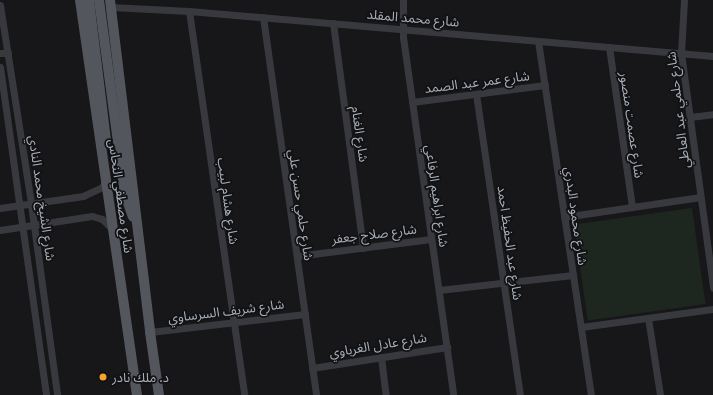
<!DOCTYPE html>
<html>
<head>
<meta charset="utf-8">
<style>
	body { margin:0 }
	#map { position:relative; width:713px; height:395px; overflow:hidden; background:#171719; font-family:Lato,"Noto Sans Arabic",sans-serif }
	div>[style] { position:absolute }
	[style*='--x'] { left:calc(var(--x)*1px); top:calc(var(--y)*1px); width:calc(var(--w)*1px); rotate:calc(var(--a)*1deg) }
	.green>* { inset:0; background:#1e271f; transform-origin:0 0 }
	.minor>* { height:7px; margin:-3.5px; padding:0 3.5px; transform-origin:3.5px; border-radius:3.5px; background:#38393e }
	.primary>* { height:10px; margin:-5px; padding:0 5px; transform-origin:5px; border-radius:5px; background:#53565d }
	.dots>* { width:11px; height:11px; translate:-50% -50%; box-sizing:border-box; border:2px solid #121214; border-radius:50% }
	span { translate:-50% -50%; white-space:nowrap; text-align:center; line-height:1.15; -webkit-text-stroke:3.5px #121214; paint-order:stroke }
	.street-label { font-size:13px; color:#a8afb9 }
	.poi-label { font-size:13px; color:#a8afb9 }
	.left { translate:0 -50%; text-align:left }
</style>
</head>
<body>
<div id="map">
	<div class="green">
		<div style="left:692px;top:208px;width:97px;height:119px;rotate:82deg"></div>
	</div>
	<div class="minor">
		<div style="--x:403;--y:0;--w:37;--a:90"></div>
		<div style="--x:403;--y:37;--w:361;--a:82"></div>
		<div style="--x:684;--y:0;--w:53;--a:93.2"></div>
		<div style="--x:681;--y:53;--w:237;--a:82.2"></div>
		<div style="--x:0;--y:5;--w:201;--a:81.1"></div>
		<div style="--x:31;--y:204;--w:193;--a:82.2"></div>
		<div style="--x:111;--y:7;--w:78;--a:2.9"></div>
		<div style="--x:189;--y:11;--w:526;--a:4.91"></div>
		<div style="--x:189;--y:11;--w:388;--a:81.8"></div>
		<div style="--x:263;--y:17;--w:382;--a:82"></div>
		<div style="--x:333;--y:23;--w:227;--a:82.4"></div>
		<div style="--x:538;--y:41;--w:358;--a:81.5"></div>
		<div style="--x:609;--y:47;--w:162;--a:81.8"></div>
		<div style="--x:0;--y:53;--w:8;--a:0"></div>
		<div style="--x:0;--y:67;--w:331;--a:82"></div>
		<div style="--x:476;--y:94;--w:304;--a:81.7"></div>
		<div style="--x:412;--y:102;--w:134;--a:-7.3"></div>
		<div style="--x:690;--y:117;--w:23;--a:-7"></div>
		<div style="--x:0;--y:208;--w:84;--a:-8.2"></div>
		<div style="--x:83;--y:196;--w:21;--a:-25"></div>
		<div style="--x:102;--y:187;--w:6;--a:-59"></div>
		<div style="--x:564;--y:217;--w:138;--a:-8.3"></div>
		<div style="--x:0;--y:230;--w:93;--a:-8.7"></div>
		<div style="--x:92;--y:216;--w:10;--a:17"></div>
		<div style="--x:102;--y:219;--w:14;--a:45"></div>
		<div style="--x:297;--y:256;--w:135;--a:-7.2"></div>
		<div style="--x:439;--y:290;--w:135;--a:-6.4"></div>
		<div style="--x:648;--y:318;--w:78;--a:81.1"></div>
		<div style="--x:581;--y:327;--w:133;--a:-7.8"></div>
		<div style="--x:150;--y:332;--w:156;--a:-6.6"></div>
		<div style="--x:381;--y:357;--w:38;--a:83"></div>
		<div style="--x:312;--y:368;--w:137;--a:-8.8"></div>
	</div>
	<div class="primary">
		<div style="--x:80;--y:0;--w:399;--a:81.8"></div>
		<div style="--x:89;--y:0;--w:142;--a:83.1"></div>
		<div style="--x:99;--y:0;--w:197;--a:82.4"></div>
		<div style="--x:125;--y:195;--w:23;--a:70"></div>
		<div style="--x:110;--y:0;--w:334;--a:83.1"></div>
		<div style="--x:150;--y:332;--w:64;--a:81.9"></div>
	</div>
	<div class="dots">
		<div style="left:103px;top:377px;background:#f6a332"></div>
	</div>
	<div class="street-label">
		<span style="left:413px;top:18px;rotate:5deg">شارع محمد المقلد</span>
		<span style="left:477px;top:82px;rotate:-7deg">شارع عمر عبد الصمد</span>
		<span style="left:678px;top:110px;rotate:-97deg">شارع حلمي عبد العاطي</span>
		<span style="left:632px;top:125px;rotate:82deg">شارع عصمت منصور</span>
		<span style="left:360px;top:134px;rotate:82deg">شارع الغنام</span>
		<span style="left:121px;top:196px;rotate:82deg">شارع مصطفي النحاس</span>
		<span style="left:437px;top:196px;rotate:82deg">شارع ابراهيم الرفاعي</span>
		<span style="left:42px;top:198px;rotate:82deg">شارع الشيخ محمد النادي</span>
		<span style="left:228px;top:201px;rotate:82deg">شارع هشام لبيب</span>
		<span style="left:301px;top:205px;rotate:82deg">شارع حلمي حسن علي</span>
		<span style="left:576px;top:216px;rotate:82deg">شارع محمود البدري</span>
		<span style="left:374px;top:234px;rotate:-7deg">شارع صلاح جعفر</span>
		<span style="left:510px;top:243px;rotate:82deg">شارع عبد الحفيظ احمد</span>
		<span style="left:226px;top:311px;rotate:-7deg">شارع شريف السرساوي</span>
		<span style="left:378px;top:345px;rotate:-9deg">شارع عادل الغرباوي</span>
	</div>
	<div class="poi-label">
		<span class="left" style="left:112px;top:377px">د. ملك نادر</span>
	</div>
</div>
</body>
</html>
